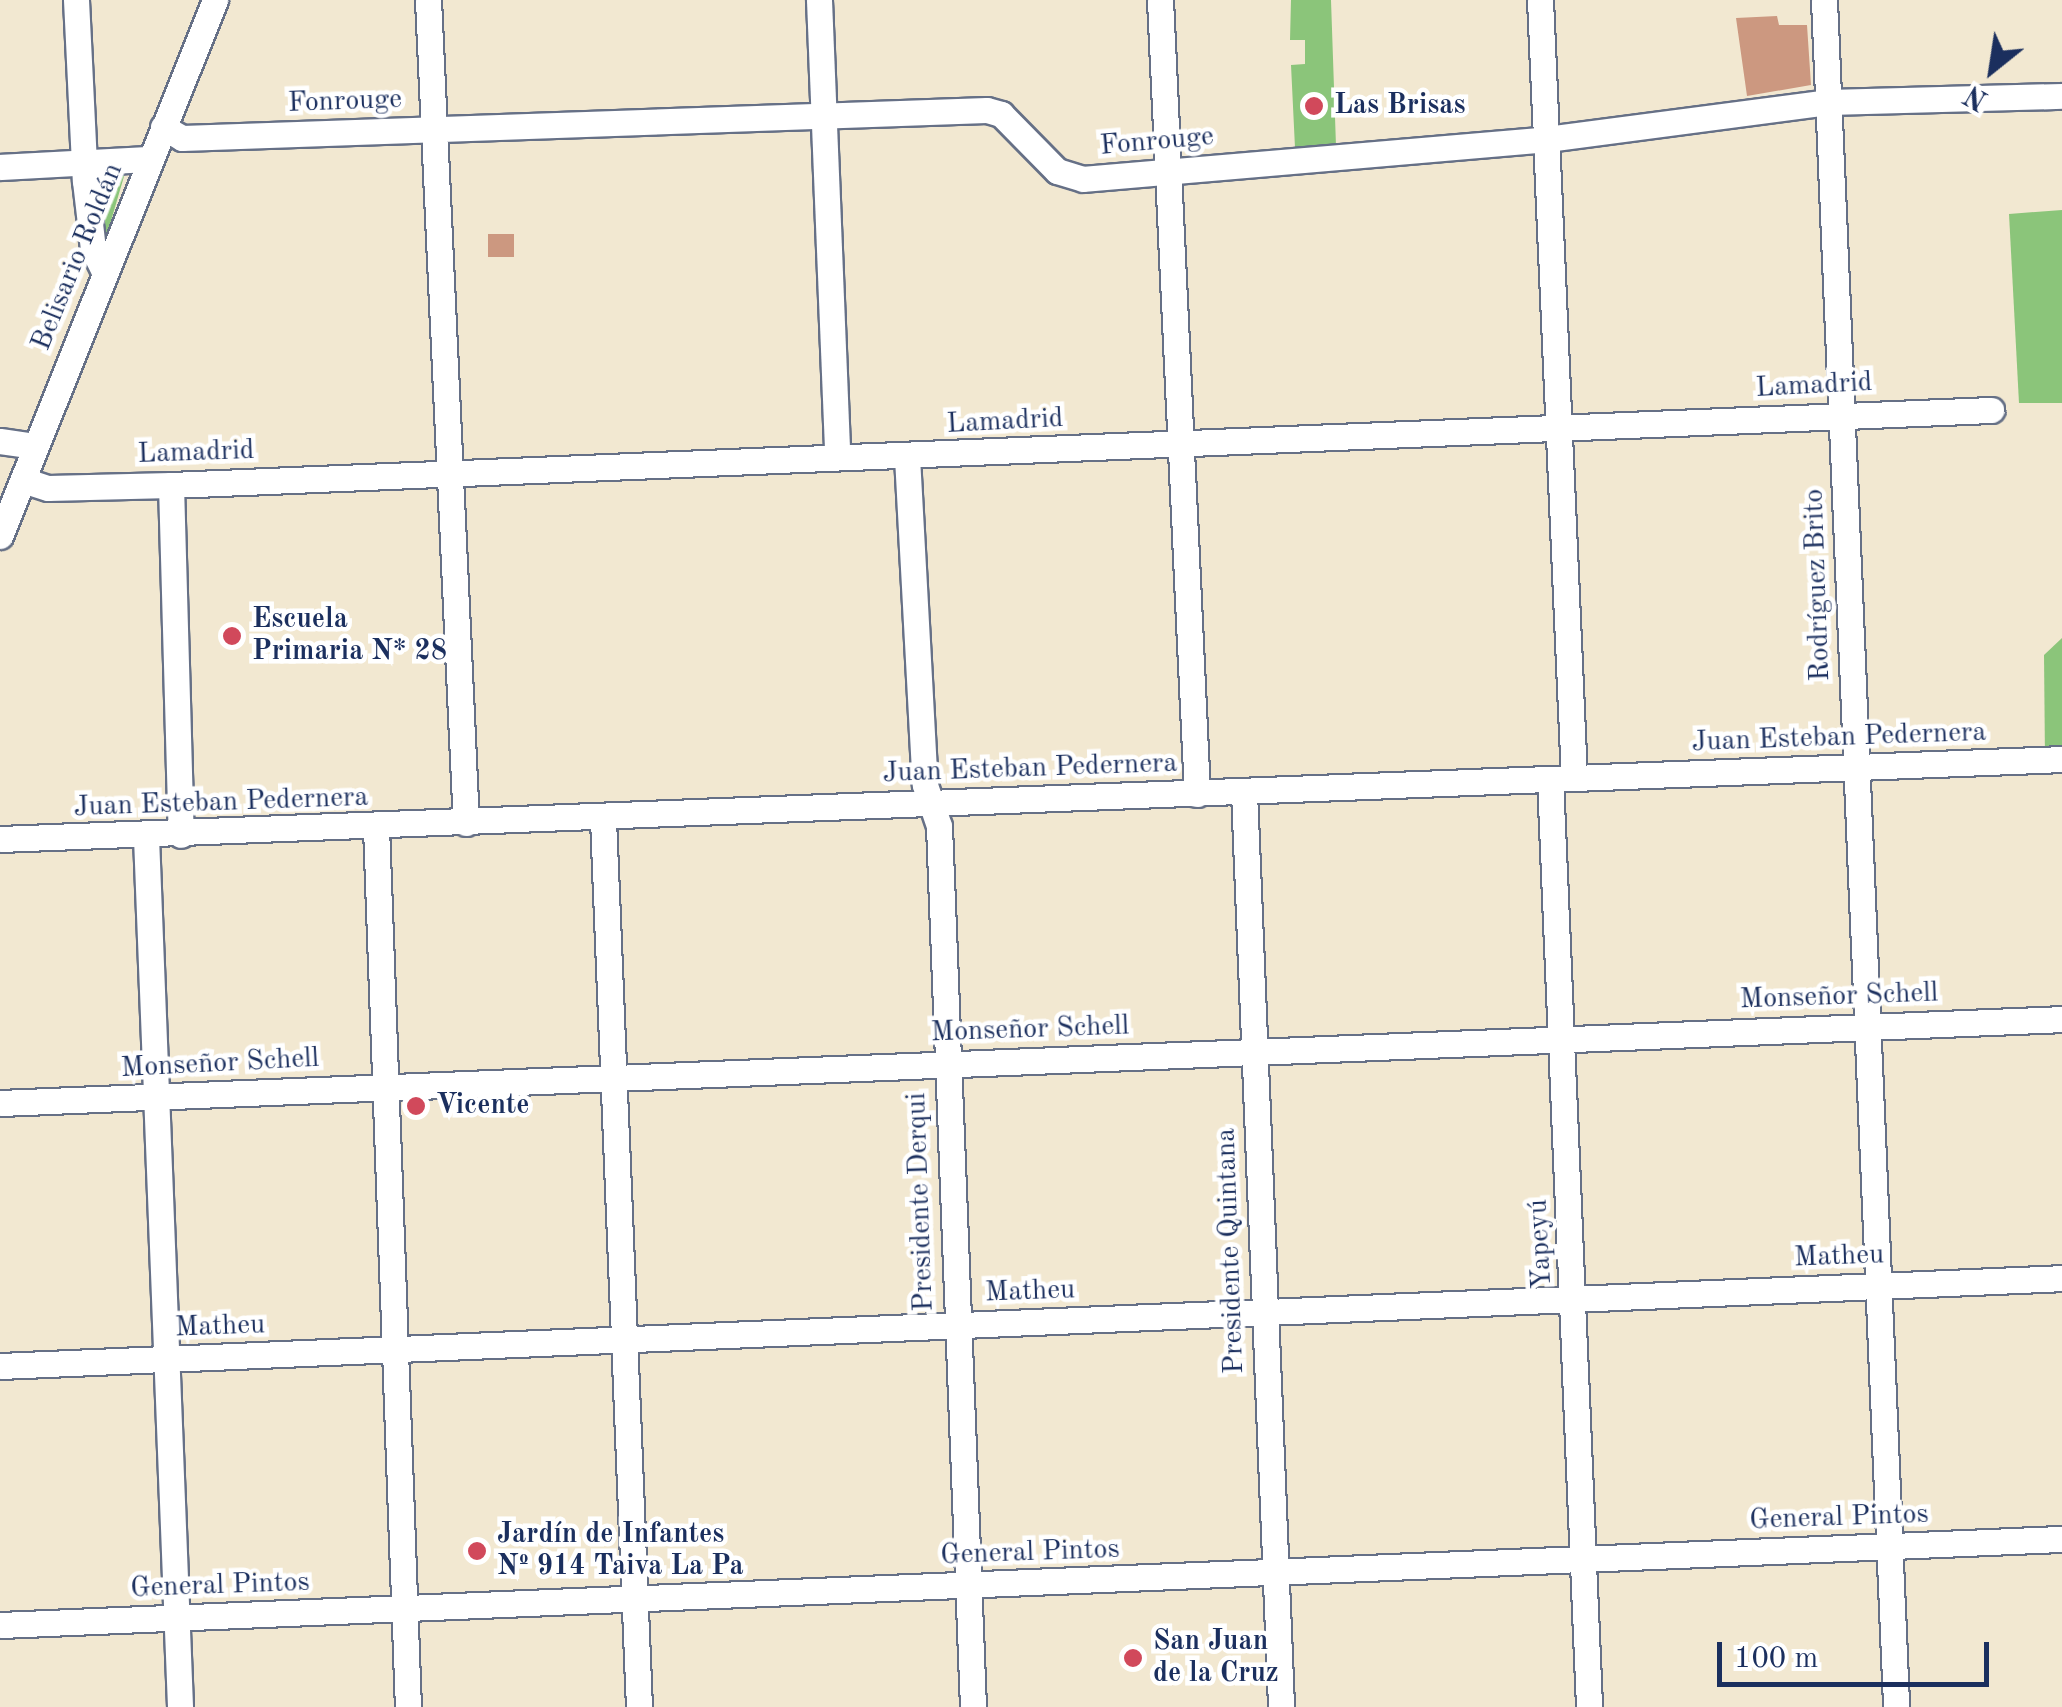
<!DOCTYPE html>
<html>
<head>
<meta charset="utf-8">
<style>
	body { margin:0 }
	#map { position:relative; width:2062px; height:1707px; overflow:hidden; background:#f2e8d1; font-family:"Old Standard TT",serif }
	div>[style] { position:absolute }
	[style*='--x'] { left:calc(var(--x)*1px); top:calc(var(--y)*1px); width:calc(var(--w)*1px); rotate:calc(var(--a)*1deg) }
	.green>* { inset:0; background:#8bc57a }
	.building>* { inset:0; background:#cc9880; transform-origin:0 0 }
	.roads { filter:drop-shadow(2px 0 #667086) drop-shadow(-2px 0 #667086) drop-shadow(0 2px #667086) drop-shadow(0 -2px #667086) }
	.minor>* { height:25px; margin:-12.5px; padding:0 12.5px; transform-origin:12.5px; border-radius:12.5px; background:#fff }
	.dots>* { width:28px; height:28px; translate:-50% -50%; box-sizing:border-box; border:5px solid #fff; border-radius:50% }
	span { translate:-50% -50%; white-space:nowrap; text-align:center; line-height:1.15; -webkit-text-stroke:9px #fff; paint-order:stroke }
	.street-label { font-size:28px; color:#1b2f5e }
	.poi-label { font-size:28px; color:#1b2f5e; font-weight:700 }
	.left { translate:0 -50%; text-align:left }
	.north { position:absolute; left:1942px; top:20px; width:100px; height:100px; -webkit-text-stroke:8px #fff; paint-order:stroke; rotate:210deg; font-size:28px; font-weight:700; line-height:40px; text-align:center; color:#1b2f5e }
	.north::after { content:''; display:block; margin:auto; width:35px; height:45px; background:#1b2f5e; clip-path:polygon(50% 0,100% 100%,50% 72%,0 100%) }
	.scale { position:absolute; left:1717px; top:1642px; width:272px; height:45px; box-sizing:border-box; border:5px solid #1b2f5e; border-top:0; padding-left:12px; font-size:30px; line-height:35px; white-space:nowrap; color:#1b2f5e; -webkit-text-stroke:8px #fff; paint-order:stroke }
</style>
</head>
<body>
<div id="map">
	<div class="green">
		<div style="clip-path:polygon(1291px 0,1331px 0,1336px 146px,1295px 148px,1291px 65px,1305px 64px,1305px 40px,1290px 40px)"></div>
		<div style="clip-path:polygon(125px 173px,106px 238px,101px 238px,95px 174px)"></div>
		<div style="clip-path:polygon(2062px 210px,2062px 403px,2019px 403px,2009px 214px)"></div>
		<div style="clip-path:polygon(2062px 638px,2062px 759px,2045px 760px,2044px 655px)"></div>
	</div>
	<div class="building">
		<div style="clip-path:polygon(1777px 16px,1779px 25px,1807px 25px,1811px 85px,1747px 96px,1736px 18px)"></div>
		<div style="left:488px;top:234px;width:26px;height:23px"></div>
	</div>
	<div class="roads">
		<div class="minor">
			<div style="--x:76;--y:0;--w:181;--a:87.2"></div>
			<div style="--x:85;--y:181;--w:68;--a:83.3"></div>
			<div style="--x:93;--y:249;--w:25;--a:64"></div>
			<div style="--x:428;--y:0;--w:824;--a:87.36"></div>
			<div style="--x:819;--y:0;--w:455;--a:87.7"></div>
			<div style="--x:1160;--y:0;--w:795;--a:87.33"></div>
			<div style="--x:1540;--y:0;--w:779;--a:87.5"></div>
			<div style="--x:1824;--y:0;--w:1709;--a:87.58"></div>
			<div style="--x:163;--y:127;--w:22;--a:30"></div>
			<div style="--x:182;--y:138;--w:805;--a:-1.99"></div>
			<div style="--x:987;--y:110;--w:15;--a:16"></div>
			<div style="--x:1001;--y:114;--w:80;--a:45.5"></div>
			<div style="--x:1057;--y:171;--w:27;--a:17"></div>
			<div style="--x:1083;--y:179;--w:466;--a:-4.9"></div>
			<div style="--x:1547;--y:139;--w:283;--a:-7.5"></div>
			<div style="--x:1828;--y:102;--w:234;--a:-1.5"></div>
			<div style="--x:0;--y:167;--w:149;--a:-3.1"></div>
			<div style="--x:0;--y:441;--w:36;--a:8"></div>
			<div style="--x:907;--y:457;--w:328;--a:86.9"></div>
			<div style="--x:925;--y:785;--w:43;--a:71.1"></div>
			<div style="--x:939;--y:826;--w:882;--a:87.79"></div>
			<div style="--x:23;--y:480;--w:26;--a:18"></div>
			<div style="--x:48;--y:488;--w:123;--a:-1.4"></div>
			<div style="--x:171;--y:485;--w:1822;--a:-2.36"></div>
			<div style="--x:171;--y:485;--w:350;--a:88.4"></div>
			<div style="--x:0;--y:536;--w:578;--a:-68.14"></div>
			<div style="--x:1550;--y:779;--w:929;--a:87.59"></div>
			<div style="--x:1244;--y:792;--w:916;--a:87.68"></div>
			<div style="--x:603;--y:819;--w:889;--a:87.68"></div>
			<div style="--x:376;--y:827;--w:881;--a:87.92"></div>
			<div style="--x:146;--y:837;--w:871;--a:87.76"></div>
			<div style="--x:0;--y:839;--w:2064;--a:-2.22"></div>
			<div style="--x:0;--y:1103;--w:2064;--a:-2.33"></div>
			<div style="--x:0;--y:1366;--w:2064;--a:-2.44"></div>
			<div style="--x:0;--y:1625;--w:2064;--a:-2.39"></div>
		</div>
	</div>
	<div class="dots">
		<div style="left:1314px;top:106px;background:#d1495b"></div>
		<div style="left:232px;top:636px;background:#d1495b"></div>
		<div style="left:416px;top:1106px;background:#d1495b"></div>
		<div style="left:477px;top:1551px;background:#d1495b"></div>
		<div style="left:1133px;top:1658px;background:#d1495b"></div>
	</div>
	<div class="street-label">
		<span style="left:345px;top:102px;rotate:-2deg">Fonrouge</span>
		<span style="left:1157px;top:142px;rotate:-5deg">Fonrouge</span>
		<span style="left:78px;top:257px;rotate:-68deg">Belisario Roldán</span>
		<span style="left:1814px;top:386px;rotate:-3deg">Lamadrid</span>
		<span style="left:1005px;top:422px;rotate:-3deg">Lamadrid</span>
		<span style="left:196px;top:453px;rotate:-2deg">Lamadrid</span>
		<span style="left:1818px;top:585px;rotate:-92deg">Rodríguez Brito</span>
		<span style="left:1839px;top:738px;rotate:-2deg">Juan Esteban Pedernera</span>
		<span style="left:1030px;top:769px;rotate:-2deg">Juan Esteban Pedernera</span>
		<span style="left:221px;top:803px;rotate:-2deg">Juan Esteban Pedernera</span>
		<span style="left:1839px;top:997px;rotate:-2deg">Monseñor Schell</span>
		<span style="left:1030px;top:1030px;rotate:-2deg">Monseñor Schell</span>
		<span style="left:220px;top:1064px;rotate:-3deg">Monseñor Schell</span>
		<span style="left:921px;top:1202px;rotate:-92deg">Presidente Derqui</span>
		<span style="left:1541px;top:1244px;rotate:-93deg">Yapeyú</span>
		<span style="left:1231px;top:1251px;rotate:-92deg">Presidente Quintana</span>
		<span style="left:1839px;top:1257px;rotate:-2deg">Matheu</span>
		<span style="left:1030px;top:1292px;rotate:-2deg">Matheu</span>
		<span style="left:220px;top:1327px;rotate:-2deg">Matheu</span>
		<span style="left:1839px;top:1518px;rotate:-2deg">General Pintos</span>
		<span style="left:1030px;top:1553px;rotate:-2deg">General Pintos</span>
		<span style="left:220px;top:1586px;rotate:-2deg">General Pintos</span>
	</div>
	<div class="poi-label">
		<span class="left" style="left:1334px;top:106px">Las Brisas</span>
		<span class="left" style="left:252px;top:636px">Escuela<br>Primaria N* 28</span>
		<span class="left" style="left:436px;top:1106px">Vicente</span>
		<span class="left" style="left:497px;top:1551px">Jardín de Infantes<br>Nº 914 Taiva La Pa</span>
		<span class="left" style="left:1153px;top:1658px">San Juan<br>de la Cruz</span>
	</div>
	<div class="north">N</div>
	<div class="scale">100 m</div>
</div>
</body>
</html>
